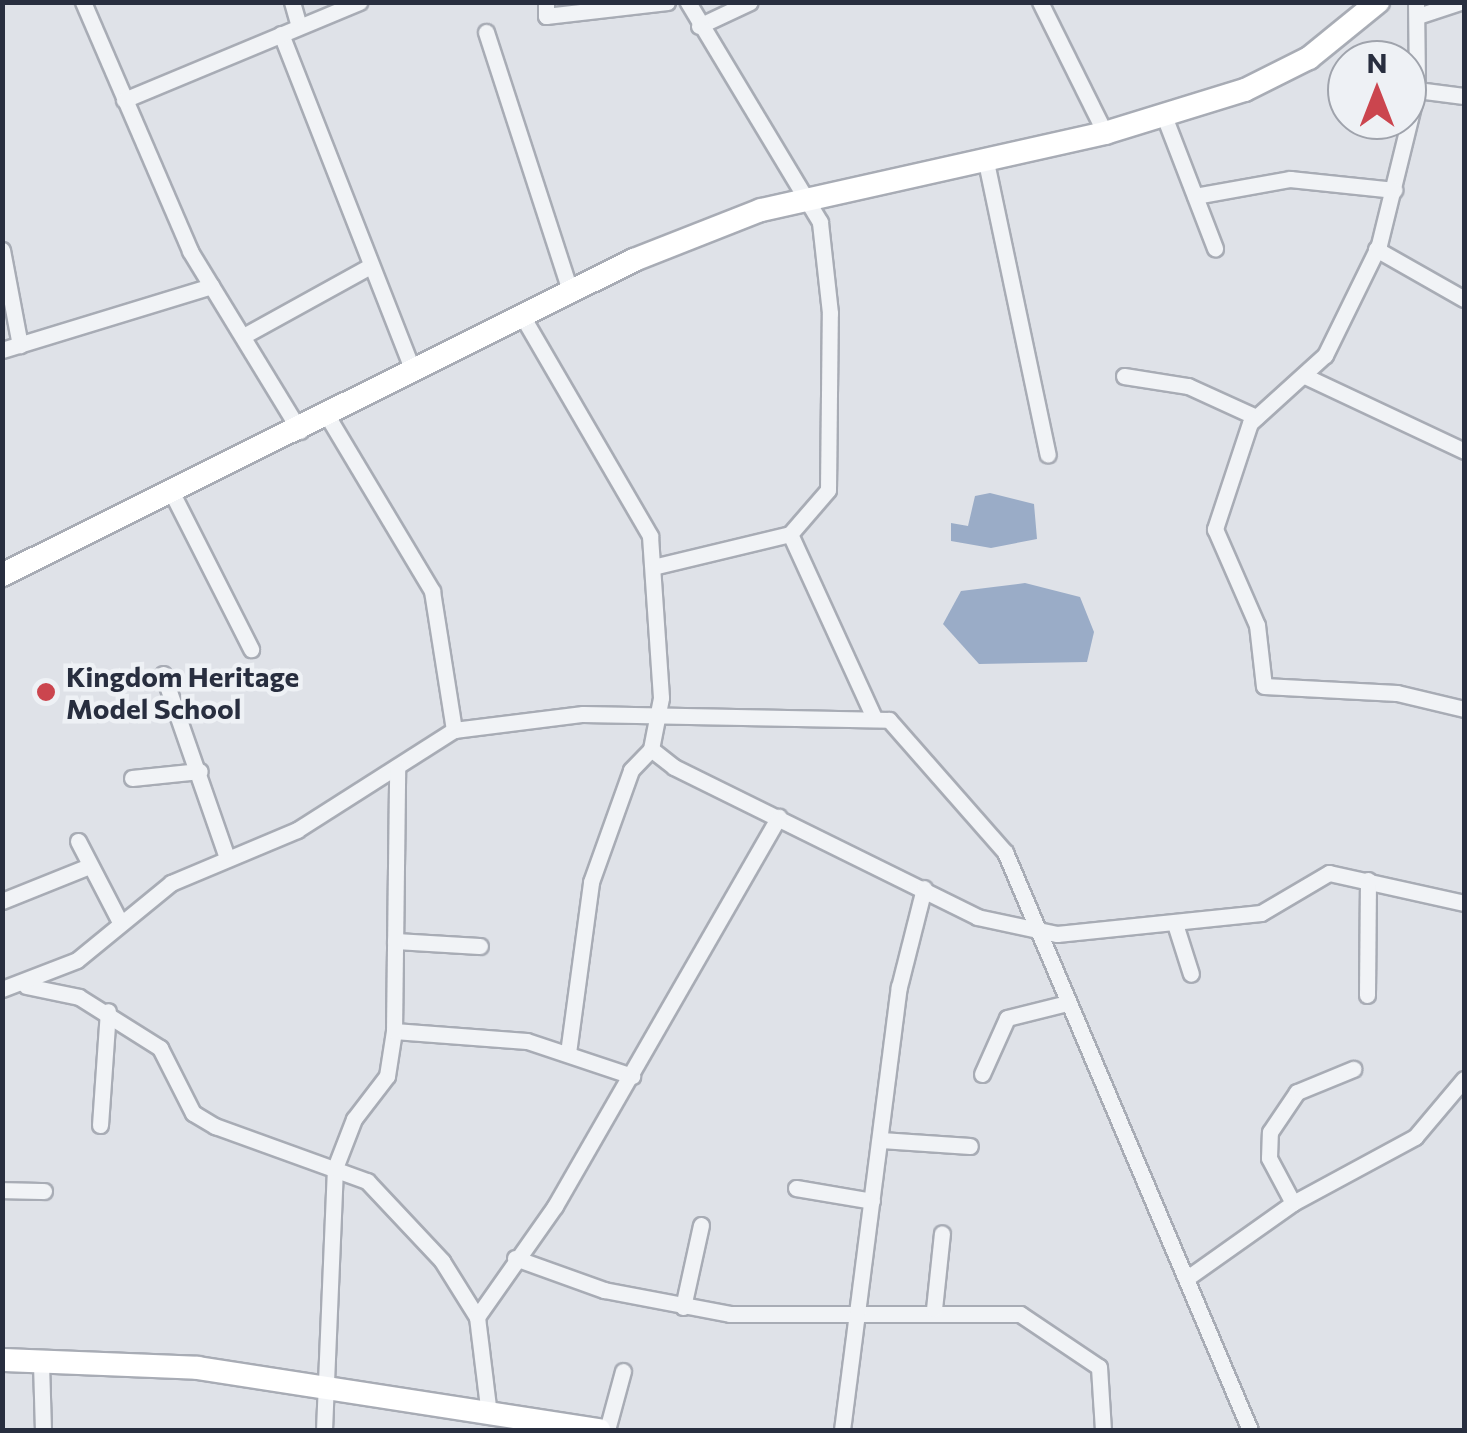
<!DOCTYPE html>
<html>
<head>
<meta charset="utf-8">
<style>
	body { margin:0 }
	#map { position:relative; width:1467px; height:1433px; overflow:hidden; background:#dfe2e8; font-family:Commissioner,sans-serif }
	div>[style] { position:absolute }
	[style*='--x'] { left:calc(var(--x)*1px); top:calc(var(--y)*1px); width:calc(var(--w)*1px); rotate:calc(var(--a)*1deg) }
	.water>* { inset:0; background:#9aacc7 }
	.roads { filter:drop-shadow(2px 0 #a8acb5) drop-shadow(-2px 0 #a8acb5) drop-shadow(0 2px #a8acb5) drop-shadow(0 -2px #a8acb5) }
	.street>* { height:15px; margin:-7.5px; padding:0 7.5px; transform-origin:7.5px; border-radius:7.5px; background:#f1f3f6 }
	.secondary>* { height:22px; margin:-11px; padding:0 11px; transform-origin:11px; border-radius:11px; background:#fff }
	.dots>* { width:28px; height:28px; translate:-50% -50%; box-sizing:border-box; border:5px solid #eef1f5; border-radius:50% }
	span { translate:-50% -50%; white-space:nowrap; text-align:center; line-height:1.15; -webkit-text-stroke:9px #eef1f5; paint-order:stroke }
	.poi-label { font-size:28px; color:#282e3f; font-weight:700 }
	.left { translate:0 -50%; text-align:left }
	.frame { position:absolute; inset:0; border:5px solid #282e3f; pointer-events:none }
	.north { position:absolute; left:1327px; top:40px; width:100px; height:100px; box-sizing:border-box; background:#eef1f5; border:2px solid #9fa3ac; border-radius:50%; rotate:0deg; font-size:28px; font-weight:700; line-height:40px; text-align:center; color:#282e3f }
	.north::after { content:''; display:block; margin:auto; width:35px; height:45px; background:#cb454e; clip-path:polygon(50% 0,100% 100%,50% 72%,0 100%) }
</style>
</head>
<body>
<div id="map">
	<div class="water">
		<div style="clip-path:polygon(990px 493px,1034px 504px,1037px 539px,991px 548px,951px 541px,951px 523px,968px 526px,975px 496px)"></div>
		<div style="clip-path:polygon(1025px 583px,1080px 597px,1094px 632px,1087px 662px,979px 664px,943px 624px,961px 591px)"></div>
	</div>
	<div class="roads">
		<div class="street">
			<div style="--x:83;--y:2;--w:271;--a:66.7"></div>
			<div style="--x:190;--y:251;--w:211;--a:58.6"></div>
			<div style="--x:292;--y:2;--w:22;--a:74"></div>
			<div style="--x:546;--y:2;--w:14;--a:90"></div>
			<div style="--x:546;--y:16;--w:122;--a:-6.6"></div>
			<div style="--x:1040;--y:2;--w:146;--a:63.6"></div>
			<div style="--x:1416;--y:2;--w:88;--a:89.3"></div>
			<div style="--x:1417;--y:90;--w:160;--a:103.8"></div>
			<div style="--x:1379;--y:245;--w:123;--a:116.1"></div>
			<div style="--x:1325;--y:355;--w:101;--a:137.8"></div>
			<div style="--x:1250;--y:423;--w:112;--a:108.3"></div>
			<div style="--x:1215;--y:529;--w:105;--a:66.4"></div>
			<div style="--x:1257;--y:625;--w:61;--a:83.5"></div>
			<div style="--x:1264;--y:686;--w:133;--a:3"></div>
			<div style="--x:1397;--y:693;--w:69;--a:13.4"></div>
			<div style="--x:1418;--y:16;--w:44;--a:-18.4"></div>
			<div style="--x:699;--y:26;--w:56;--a:-25.2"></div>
			<div style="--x:486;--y:32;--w:272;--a:72"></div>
			<div style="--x:281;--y:34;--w:360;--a:68.6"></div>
			<div style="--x:1417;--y:90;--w:47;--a:7.3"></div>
			<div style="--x:124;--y:100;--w:255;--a:-22.6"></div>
			<div style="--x:1164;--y:116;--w:142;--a:68.9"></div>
			<div style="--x:986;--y:162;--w:299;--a:78.1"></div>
			<div style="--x:1195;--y:196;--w:97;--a:-10.1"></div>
			<div style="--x:1290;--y:179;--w:105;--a:6"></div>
			<div style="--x:1376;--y:249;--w:101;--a:29.6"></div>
			<div style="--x:2;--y:250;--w:97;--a:79.3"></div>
			<div style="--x:521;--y:314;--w:257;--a:59.8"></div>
			<div style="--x:650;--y:536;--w:162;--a:86.1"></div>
			<div style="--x:661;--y:698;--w:52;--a:101.1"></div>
			<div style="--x:651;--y:749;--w:29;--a:38"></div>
			<div style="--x:674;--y:767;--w:338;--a:26.3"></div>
			<div style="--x:977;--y:917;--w:82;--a:12"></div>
			<div style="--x:1057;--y:934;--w:205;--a:-5.9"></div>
			<div style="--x:1261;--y:913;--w:79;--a:-30.5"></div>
			<div style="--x:1329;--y:873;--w:138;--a:12.5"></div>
			<div style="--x:247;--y:334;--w:141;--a:-28.9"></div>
			<div style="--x:2;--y:350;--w:219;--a:-17"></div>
			<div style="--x:1124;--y:376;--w:65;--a:8.9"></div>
			<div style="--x:1188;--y:386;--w:75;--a:24.5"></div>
			<div style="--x:1307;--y:377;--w:174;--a:25.2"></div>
			<div style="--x:328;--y:417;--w:203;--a:59.1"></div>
			<div style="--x:432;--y:591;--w:141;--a:81"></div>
			<div style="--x:173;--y:495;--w:173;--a:63.1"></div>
			<div style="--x:790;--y:534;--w:199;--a:65.4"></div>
			<div style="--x:657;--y:566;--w:137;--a:-13.5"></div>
			<div style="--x:790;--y:534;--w:58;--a:-49.2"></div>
			<div style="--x:828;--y:490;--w:177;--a:-89.4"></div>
			<div style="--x:830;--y:313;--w:92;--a:-96.3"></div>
			<div style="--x:820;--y:222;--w:257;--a:-121"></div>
			<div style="--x:163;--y:674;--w:192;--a:70.8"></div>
			<div style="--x:132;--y:778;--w:68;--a:-5.9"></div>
			<div style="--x:78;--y:841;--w:89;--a:62.6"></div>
			<div style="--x:2;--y:901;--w:94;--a:-21.9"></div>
			<div style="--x:1176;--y:927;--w:49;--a:72.3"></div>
			<div style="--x:395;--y:941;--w:85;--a:3.4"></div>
			<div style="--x:26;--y:986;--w:54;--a:11.7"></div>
			<div style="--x:79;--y:997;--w:96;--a:32.2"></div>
			<div style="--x:160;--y:1048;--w:73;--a:63.1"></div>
			<div style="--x:193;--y:1113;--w:26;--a:31"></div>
			<div style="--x:215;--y:1126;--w:162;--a:19.9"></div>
			<div style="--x:367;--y:1181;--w:110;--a:46.8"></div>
			<div style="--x:442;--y:1261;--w:66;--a:58"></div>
			<div style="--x:477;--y:1317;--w:91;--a:83"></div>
			<div style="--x:2;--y:989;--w:80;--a:-21.1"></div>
			<div style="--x:77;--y:960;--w:122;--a:-39.3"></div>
			<div style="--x:171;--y:883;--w:137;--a:-22.8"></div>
			<div style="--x:297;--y:830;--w:186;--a:-32.5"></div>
			<div style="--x:454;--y:730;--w:130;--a:-7.1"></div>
			<div style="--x:583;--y:714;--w:306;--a:1.1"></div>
			<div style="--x:889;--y:720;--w:176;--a:48.7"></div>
			<div style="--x:1005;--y:852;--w:628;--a:67.03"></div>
			<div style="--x:1367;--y:995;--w:115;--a:-89.5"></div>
			<div style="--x:394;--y:1031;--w:133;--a:4.3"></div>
			<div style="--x:527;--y:1041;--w:111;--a:18.4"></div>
			<div style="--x:568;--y:1053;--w:173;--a:-82.3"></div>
			<div style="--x:591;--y:882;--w:119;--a:-70.3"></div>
			<div style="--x:631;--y:770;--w:29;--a:-46"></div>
			<div style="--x:982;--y:1074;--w:61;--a:-65.9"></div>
			<div style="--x:1007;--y:1018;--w:62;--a:-14"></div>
			<div style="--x:100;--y:1125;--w:114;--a:-86"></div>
			<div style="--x:881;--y:1140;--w:89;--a:3.9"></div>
			<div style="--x:796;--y:1188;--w:77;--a:9.7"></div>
			<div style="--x:2;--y:1190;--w:42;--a:1.4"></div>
			<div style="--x:1293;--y:1203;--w:139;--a:-28.4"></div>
			<div style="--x:1415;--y:1137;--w:76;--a:-49.8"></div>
			<div style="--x:515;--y:1258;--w:95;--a:19.8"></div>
			<div style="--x:604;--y:1290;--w:128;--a:10.8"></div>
			<div style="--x:730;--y:1314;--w:290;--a:0"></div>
			<div style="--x:1020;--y:1314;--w:95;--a:33.9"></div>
			<div style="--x:1099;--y:1367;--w:63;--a:86.4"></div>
			<div style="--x:1190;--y:1276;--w:126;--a:-35.3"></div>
			<div style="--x:1293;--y:1203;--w:51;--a:-118.1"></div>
			<div style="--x:1269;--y:1158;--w:26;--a:-88"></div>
			<div style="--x:1270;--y:1132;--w:48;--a:-56"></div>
			<div style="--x:1297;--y:1092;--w:61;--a:-22.3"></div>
			<div style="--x:683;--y:1307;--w:84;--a:-77.6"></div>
			<div style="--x:934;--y:1309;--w:76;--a:-84"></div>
			<div style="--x:477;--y:1317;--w:136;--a:-54.9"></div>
			<div style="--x:555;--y:1206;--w:449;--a:-60.1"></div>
			<div style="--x:41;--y:1363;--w:67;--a:88.3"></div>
			<div style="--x:324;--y:1430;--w:262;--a:-87.6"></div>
			<div style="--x:335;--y:1168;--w:53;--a:-68.8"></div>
			<div style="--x:354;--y:1119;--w:54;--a:-52.5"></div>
			<div style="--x:387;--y:1076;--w:46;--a:-81.2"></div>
			<div style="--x:394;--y:1031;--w:264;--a:-89.3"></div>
			<div style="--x:607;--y:1430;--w:61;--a:-74.8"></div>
			<div style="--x:842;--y:1430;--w:447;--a:-82.7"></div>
			<div style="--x:899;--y:987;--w:102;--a:-75.8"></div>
		</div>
		<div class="secondary">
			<div style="--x:2;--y:575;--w:706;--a:-26.49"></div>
			<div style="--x:634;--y:260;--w:136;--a:-21.5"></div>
			<div style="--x:761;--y:210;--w:353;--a:-12.6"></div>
			<div style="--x:1105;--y:133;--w:146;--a:-17.1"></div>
			<div style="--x:1245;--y:90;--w:72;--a:-26.6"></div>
			<div style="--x:1309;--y:58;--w:89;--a:-39.1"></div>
			<div style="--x:2;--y:1360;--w:196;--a:2.3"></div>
			<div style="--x:198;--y:1368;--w:406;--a:8.8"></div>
		</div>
	</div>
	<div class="dots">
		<div style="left:46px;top:692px;background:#cb454e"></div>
	</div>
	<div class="poi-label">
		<span class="left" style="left:66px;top:692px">Kingdom Heritage<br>Model School</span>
	</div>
	<div class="frame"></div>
	<div class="north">N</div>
</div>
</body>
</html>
